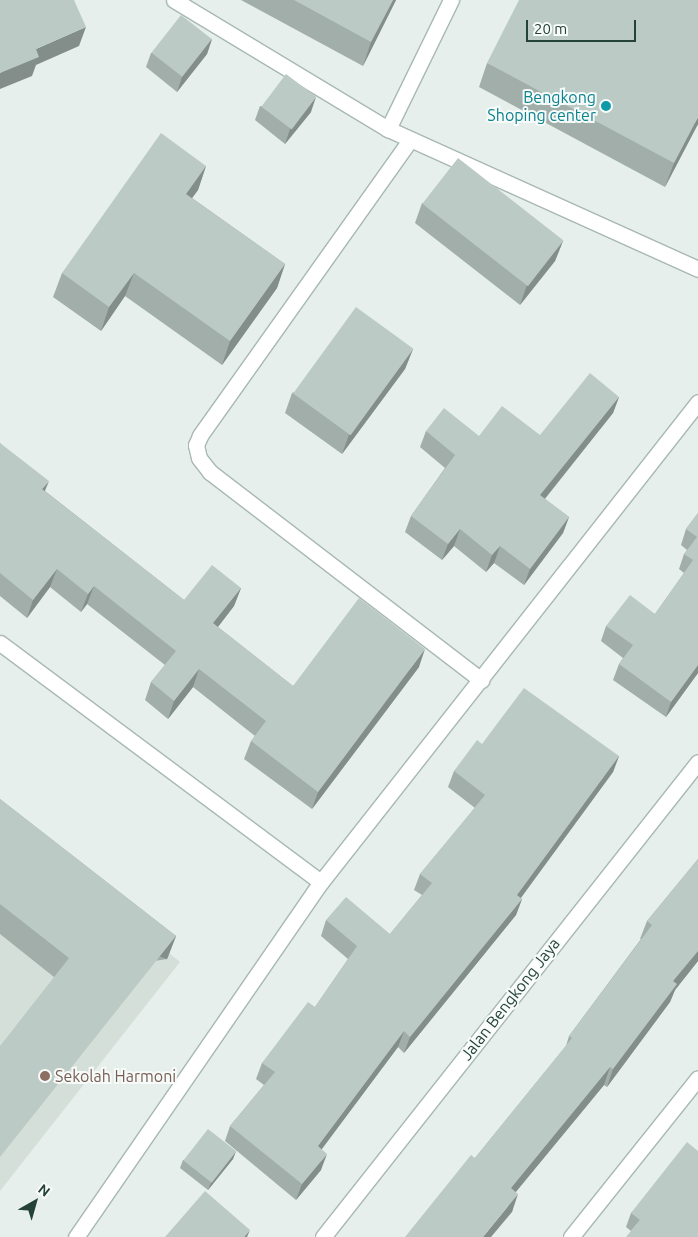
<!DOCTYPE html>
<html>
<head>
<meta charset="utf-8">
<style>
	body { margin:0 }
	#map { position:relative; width:698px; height:1237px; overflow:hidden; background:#e6efeb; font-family:Ubuntu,sans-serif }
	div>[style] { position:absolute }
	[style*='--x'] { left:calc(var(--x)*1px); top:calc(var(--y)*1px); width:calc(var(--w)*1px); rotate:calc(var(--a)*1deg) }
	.built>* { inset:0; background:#d4dfda }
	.roads { filter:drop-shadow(1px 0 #a8b8b2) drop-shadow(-1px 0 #a8b8b2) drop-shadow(0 1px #a8b8b2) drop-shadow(0 -1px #a8b8b2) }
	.minor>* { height:15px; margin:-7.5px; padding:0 7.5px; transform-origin:7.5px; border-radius:7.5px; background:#fff }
	.wall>* { inset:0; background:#a1aea9 }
	.shaded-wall>* { inset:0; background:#838d89; transform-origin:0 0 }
	.building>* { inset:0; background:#bbcac4; transform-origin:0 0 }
	.dots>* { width:14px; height:14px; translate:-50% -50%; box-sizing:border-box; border:2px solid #f7fbf9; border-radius:50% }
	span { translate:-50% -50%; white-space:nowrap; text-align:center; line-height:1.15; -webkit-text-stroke:4px #f7fbf9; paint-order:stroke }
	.culture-label { font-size:16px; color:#0d838f }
	.right { translate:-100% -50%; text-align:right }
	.street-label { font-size:16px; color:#24423a }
	.education-label { font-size:16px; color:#785e54 }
	.left { translate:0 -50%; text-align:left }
	.north { position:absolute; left:10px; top:1177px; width:50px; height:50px; -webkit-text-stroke:4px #f7fbf9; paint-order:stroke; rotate:38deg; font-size:14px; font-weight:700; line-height:20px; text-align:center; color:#24423a }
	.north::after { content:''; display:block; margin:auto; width:18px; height:22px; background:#24423a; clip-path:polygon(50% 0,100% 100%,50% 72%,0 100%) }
	.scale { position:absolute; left:526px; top:20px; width:110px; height:22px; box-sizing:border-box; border:2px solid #24423a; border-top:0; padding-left:6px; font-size:15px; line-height:18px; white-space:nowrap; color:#24423a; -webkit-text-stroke:4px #f7fbf9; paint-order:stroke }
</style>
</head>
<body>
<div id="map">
	<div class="built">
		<div style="clip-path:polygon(0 816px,180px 962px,0 1191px)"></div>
	</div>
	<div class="roads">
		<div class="minor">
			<div style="--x:174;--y:0;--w:250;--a:31.1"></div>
			<div style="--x:388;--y:129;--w:340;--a:24.3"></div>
			<div style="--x:388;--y:129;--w:144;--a:-64"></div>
			<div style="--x:410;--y:140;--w:363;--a:125.4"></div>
			<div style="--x:200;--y:436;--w:10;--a:114"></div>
			<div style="--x:196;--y:445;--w:13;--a:77"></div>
			<div style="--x:199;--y:458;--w:18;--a:52"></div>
			<div style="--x:210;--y:472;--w:342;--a:37.5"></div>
			<div style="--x:0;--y:643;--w:400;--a:36.7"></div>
			<div style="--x:76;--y:1237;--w:431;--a:-55.4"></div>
			<div style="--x:321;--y:882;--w:610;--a:-51.85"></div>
			<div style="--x:323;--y:1237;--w:605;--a:-51.71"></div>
			<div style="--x:571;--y:1237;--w:203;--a:-51.4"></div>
		</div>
	</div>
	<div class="wall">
		<div style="clip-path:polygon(241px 0,396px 0,363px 66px)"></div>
		<div style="clip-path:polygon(212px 39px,207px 54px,177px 92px,146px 67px,151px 53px)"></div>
		<div style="clip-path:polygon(487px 63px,698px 124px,665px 187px,479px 87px)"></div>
		<div style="clip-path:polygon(260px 106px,311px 112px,285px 144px,255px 120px)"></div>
		<div style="clip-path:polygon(206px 166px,198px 190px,192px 198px,285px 264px,277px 288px,222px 365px,125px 296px,101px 331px,53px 297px,62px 273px)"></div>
		<div style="clip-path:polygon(422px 203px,563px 241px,555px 261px,520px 305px,415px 223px)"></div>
		<div style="clip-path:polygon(413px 349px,405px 369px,342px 454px,285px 413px,292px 393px)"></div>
		<div style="clip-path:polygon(619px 397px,613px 413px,545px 499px,569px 517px,563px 533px,524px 585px,494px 563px,486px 572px,454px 546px,442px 560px,405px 532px,411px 516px,445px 468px,420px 447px,426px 431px,479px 436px,540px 435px)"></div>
		<div style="clip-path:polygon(0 443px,45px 491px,184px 600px,241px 588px,234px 606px,218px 627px,293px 686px,419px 667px,312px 809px,244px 759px,251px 741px,255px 736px,193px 687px,168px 719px,145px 700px,151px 682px,165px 665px,87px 604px,81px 612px,50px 587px,27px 618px,0 596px)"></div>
		<div style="clip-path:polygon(698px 513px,698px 673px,666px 717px,613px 680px,619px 664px,623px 658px,601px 641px,606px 626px,655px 614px,684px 573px,679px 569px,684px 554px,687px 550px,681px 545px,686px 529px)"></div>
		<div style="clip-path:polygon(482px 744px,619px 756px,613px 772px,521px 898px,522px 899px,516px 915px,404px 1053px,398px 1047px,322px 1149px,321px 1170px,296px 1200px,225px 1141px,230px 1126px,264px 1085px,256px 1079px,262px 1063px,315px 1007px,348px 959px,321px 936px,326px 920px,390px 934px,422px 895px,414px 890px,420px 874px,475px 808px,448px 787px,454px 771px)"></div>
		<div style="clip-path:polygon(0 799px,176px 936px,167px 959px,54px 977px,0 934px)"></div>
		<div style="clip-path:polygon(698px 859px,698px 961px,675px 990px,670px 1002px,607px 1087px,604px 1085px,516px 1192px,512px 1212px,475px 1158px,566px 1046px,569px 1036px,641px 939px,640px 939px,647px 921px)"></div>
		<div style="clip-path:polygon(236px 1151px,233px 1159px,208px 1190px,180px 1168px,183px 1160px)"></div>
		<div style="clip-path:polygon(698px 1151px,631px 1231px,626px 1227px,631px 1213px)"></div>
	</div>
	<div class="shaded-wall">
		<div style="clip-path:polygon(393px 0,396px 0,363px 66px,371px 42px)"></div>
		<div style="clip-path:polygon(86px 27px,79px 46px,36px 65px,32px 76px,0 89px,0 73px,36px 49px)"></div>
		<div style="clip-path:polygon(212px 39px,207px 54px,177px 92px,182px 77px)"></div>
		<div style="clip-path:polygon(316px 97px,311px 112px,285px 144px,290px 129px)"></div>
		<div style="clip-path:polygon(698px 117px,698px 124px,665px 187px,674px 163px)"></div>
		<div style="clip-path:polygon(206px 166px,198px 190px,178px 217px,186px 194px)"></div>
		<div style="clip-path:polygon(563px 241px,555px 261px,520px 305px,527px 285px)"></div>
		<div style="clip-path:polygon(285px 264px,277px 288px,222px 365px,230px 341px)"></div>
		<div style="clip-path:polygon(134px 273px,125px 296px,101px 331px,109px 307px)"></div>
		<div style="clip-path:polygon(413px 349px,405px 369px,342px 454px,349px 435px)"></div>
		<div style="clip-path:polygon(619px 397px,613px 413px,534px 512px,540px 495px)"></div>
		<div style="clip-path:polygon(49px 481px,42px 498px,42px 489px)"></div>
		<div style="clip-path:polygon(569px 517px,563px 533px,524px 585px,530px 569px)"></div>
		<div style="clip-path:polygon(460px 529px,454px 546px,442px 560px,448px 544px)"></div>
		<div style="clip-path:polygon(500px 546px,494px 563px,486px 572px,492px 555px)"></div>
		<div style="clip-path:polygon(57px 569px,50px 587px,27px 618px,33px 600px)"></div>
		<div style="clip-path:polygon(94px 586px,87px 604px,81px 612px,88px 594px)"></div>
		<div style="clip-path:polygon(241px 588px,234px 606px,207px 641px,213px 623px)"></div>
		<div style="clip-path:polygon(425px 649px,419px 667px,312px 809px,318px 792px)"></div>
		<div style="clip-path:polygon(698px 665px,698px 673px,666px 717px,671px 702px)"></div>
		<div style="clip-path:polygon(199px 669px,193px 687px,168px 719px,174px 701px)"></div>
		<div style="clip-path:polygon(619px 756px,613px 772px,511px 911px,517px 895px)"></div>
		<div style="clip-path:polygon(522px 899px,516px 915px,404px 1053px,410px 1037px)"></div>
		<div style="left:176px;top:936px;width:25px;height:283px;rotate:111deg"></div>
		<div style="clip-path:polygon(698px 951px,698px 961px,675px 990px,670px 1002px,607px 1087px,613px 1069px,673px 981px)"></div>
		<div style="clip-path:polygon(404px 1031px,398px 1047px,312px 1162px,318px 1146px)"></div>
		<div style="clip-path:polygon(610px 1067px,604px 1085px,504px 1206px,511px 1188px)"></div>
		<div style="clip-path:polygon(236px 1151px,233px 1159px,208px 1190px,211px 1183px)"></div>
		<div style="clip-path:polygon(327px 1154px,321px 1170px,296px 1200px,302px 1184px)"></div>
		<div style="clip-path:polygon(518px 1194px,512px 1212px,491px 1237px,483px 1237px)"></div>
		<div style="clip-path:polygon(250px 1230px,247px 1237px,244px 1237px)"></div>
	</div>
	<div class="building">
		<div style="clip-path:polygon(0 0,74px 0,86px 27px,36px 49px,39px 57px,0 73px)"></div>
		<div style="clip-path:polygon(294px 0,393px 0,371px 42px)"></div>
		<div style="clip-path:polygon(519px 0,698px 0,698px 117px,674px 163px,487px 63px)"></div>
		<div style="left:181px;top:15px;width:39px;height:48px;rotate:38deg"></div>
		<div style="left:286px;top:74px;width:38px;height:41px;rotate:37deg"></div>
		<div style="clip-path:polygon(161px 133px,206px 166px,186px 194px,285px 264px,230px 341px,134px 273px,109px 307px,62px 273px)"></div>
		<div style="left:458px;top:158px;width:134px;height:58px;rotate:38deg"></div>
		<div style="left:356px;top:307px;width:71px;height:107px;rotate:36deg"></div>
		<div style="clip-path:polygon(590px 373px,619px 397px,540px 495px,569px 517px,530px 569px,500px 546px,492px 555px,460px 529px,448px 544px,411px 516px,455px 455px,426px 431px,444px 408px,479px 436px,502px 406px,540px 435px)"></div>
		<div style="clip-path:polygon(0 443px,49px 481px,42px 489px,184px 600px,212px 565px,241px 588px,213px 623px,293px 686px,359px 598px,425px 649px,318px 792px,251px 741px,266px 721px,199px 669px,174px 701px,151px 682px,176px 651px,94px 586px,88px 594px,57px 569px,33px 600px,0 573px)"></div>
		<div style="clip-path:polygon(698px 513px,698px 665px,671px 702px,619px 664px,633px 645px,606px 626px,630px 595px,655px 614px,693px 560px,684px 554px,697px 537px,686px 529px)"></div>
		<div style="clip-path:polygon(524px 688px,619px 756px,517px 895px,522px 899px,410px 1037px,404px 1031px,318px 1146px,327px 1154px,302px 1184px,230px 1126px,275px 1072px,262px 1063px,308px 1002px,315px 1007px,357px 946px,326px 920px,346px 897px,390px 934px,432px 883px,420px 874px,485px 795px,454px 771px,477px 740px,482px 744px)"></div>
		<div style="clip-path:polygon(0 799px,176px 936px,0 1157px,0 1046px,69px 958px,0 904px)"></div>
		<div style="clip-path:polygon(698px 859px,698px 951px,673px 981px,677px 984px,613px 1069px,610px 1067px,511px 1188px,518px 1194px,483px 1237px,405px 1237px,471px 1155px,475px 1158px,572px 1038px,569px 1036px,652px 925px,647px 921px)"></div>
		<div style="left:208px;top:1129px;width:36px;height:40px;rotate:38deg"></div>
		<div style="clip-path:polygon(687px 1142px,698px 1151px,698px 1237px,626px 1237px,640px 1220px,631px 1213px)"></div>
		<div style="clip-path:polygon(205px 1191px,250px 1230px,244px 1237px,165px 1237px)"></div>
	</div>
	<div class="dots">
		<div style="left:606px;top:106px;background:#0f9aa8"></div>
		<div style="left:45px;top:1076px;background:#8d6e63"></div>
	</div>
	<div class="culture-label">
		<span class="right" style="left:596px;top:106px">Bengkong<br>Shoping center</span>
	</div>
	<div class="street-label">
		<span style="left:510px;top:999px;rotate:-52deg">Jalan Bengkong Jaya</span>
	</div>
	<div class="education-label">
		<span class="left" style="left:55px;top:1076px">Sekolah Harmoni</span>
	</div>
	<div class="north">N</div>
	<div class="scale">20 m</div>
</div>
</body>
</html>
